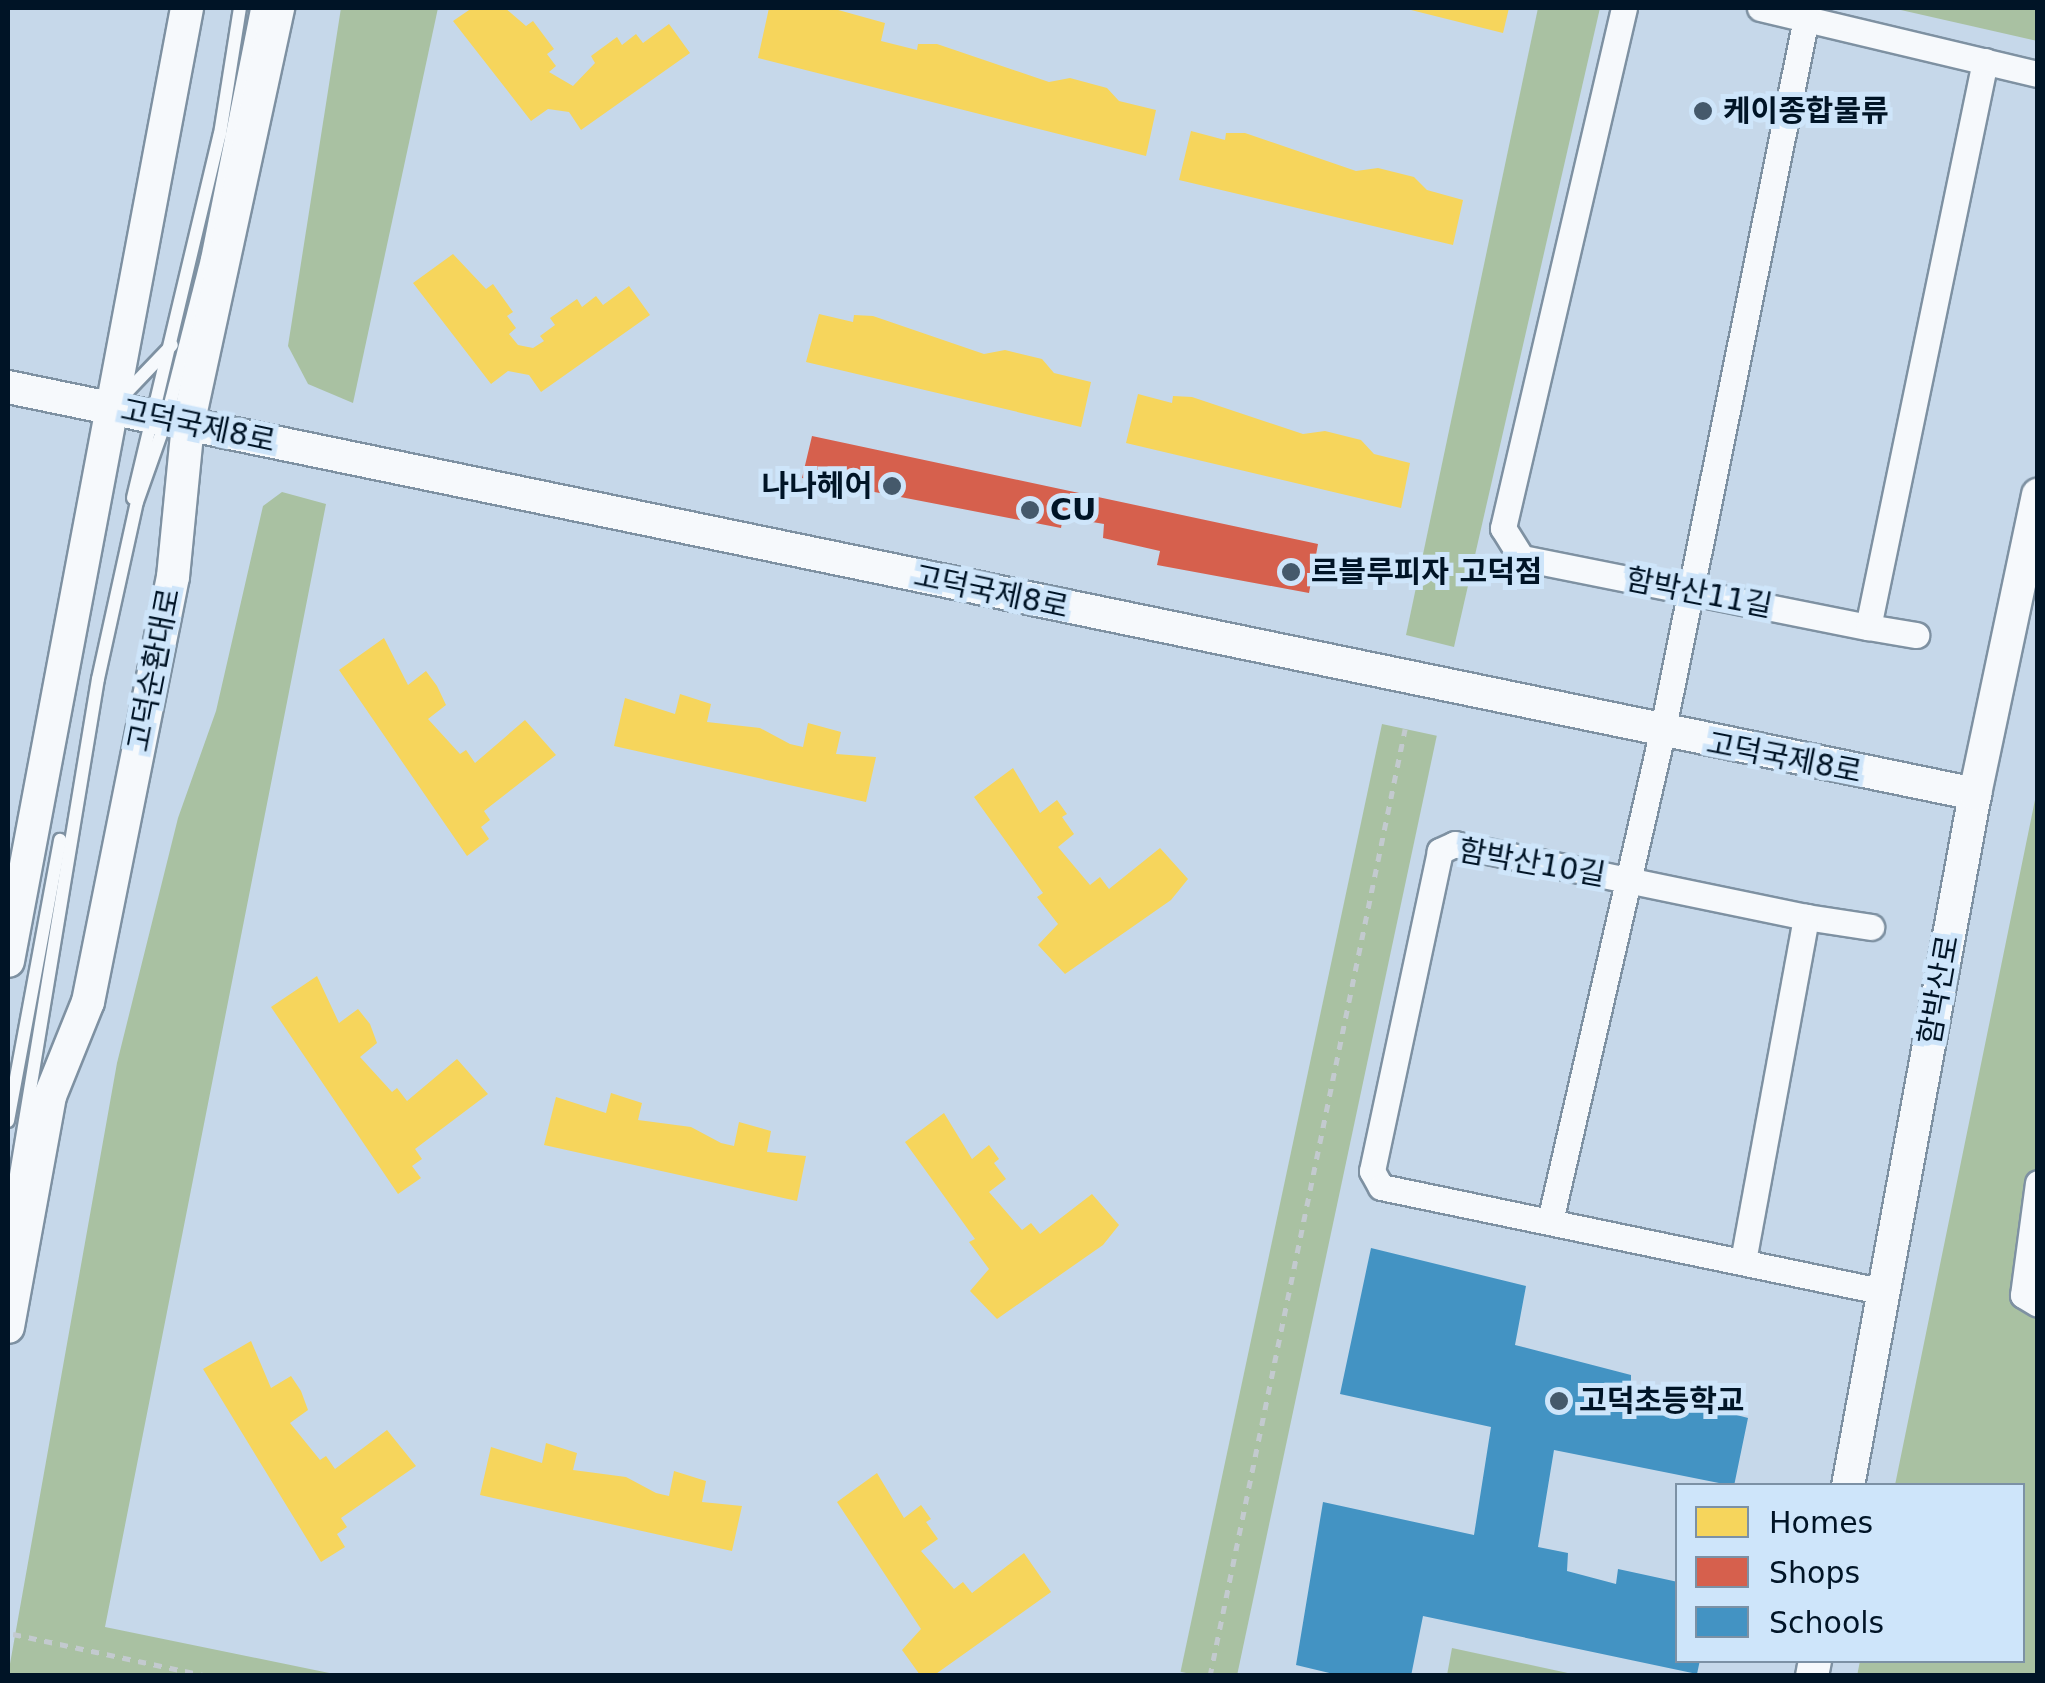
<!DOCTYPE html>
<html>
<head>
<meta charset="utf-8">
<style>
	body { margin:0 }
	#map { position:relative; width:2045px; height:1683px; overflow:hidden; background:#c6d8ea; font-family:"DejaVu Sans","Noto Sans KR",sans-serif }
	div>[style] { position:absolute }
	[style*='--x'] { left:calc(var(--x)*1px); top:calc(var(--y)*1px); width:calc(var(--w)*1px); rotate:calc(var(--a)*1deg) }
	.green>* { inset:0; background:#a9c1a2; transform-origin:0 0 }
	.homes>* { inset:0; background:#f6d55c }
	.shops>* { inset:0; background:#d6604d }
	.schools>* { inset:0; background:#4393c3 }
	.path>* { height:5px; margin-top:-2.5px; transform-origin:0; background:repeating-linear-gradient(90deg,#c3cacf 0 8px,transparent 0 16px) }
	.roads { filter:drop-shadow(2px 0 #7e91a2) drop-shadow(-2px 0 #7e91a2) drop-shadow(0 2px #7e91a2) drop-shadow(0 -2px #7e91a2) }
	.service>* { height:12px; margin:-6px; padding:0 6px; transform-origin:6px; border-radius:6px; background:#f6f9fc }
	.minor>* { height:25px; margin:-12.5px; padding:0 12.5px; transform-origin:12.5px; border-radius:12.5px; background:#f6f9fc }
	.tertiary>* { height:32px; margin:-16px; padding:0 16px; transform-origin:16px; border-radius:16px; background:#f6f9fc }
	.dots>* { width:28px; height:28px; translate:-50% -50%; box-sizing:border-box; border:5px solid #cee5fa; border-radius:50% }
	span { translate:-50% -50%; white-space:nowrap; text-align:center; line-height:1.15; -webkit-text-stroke:10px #cee5fa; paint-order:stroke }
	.poi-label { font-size:30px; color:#001426; font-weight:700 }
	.left { translate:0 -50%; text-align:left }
	.right { translate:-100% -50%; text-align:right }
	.street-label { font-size:30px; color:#001426 }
	.frame { position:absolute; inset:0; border:10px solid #001426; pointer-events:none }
	.legend { position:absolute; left:1675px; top:1483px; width:350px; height:180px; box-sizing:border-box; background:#cee5fa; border:2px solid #7c91a5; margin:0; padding:12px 18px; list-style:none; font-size:30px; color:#001426 }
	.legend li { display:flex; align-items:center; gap:20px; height:50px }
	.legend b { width:50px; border:2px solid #7c91a5 }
</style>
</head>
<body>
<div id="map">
	<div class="green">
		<div style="clip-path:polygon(341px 8px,438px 8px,353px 403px,308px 384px,288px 346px)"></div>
		<div style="clip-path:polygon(1538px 8px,1600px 8px,1454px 647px,1406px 635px)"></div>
		<div style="clip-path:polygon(1892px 8px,2037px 8px,2037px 41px)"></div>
		<div style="clip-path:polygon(282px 492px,326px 504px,105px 1627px,339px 1675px,8px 1675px,117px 1063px,178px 818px,216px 711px,263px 506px)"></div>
		<div style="left:1382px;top:724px;width:56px;height:969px;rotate:12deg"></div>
		<div style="clip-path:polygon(2037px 790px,2037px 1675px,1857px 1676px,1860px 1661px,2022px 1660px,2022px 1486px,1895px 1485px)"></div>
		<div style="clip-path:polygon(1452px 1648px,1577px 1675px,1447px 1675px)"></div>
	</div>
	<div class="homes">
		<div style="clip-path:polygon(472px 8px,505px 8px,526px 26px,533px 21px,554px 49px,547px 54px,556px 66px,549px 72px,573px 86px,595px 63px,591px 56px,617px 37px,622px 45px,636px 34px,643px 43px,669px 24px,690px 53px,581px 130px,569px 112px,548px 109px,531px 121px,453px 21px)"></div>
		<div style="clip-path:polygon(769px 8px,831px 8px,885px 23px,881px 41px,917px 50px,918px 44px,937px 44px,1049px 82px,1070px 78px,1107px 88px,1119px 101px,1156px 110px,1146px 156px,758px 58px)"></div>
		<div style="clip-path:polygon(1403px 8px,1509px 8px,1503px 33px)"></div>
		<div style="clip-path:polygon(1191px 131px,1225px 140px,1226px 133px,1245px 133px,1356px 171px,1378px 168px,1414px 177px,1427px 190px,1463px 200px,1453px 245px,1179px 180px)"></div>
		<div style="clip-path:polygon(453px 254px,486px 289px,493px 284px,513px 312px,507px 316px,516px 328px,509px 334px,518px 345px,533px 348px,544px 341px,540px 336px,555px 325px,550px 318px,577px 299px,582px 307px,596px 296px,603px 305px,629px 286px,650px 315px,541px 392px,529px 375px,508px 371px,491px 384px,413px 283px)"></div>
		<div style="clip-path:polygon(819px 314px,853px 322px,854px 315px,873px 316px,984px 354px,1005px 350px,1042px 359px,1054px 373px,1091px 382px,1081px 427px,806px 362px)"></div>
		<div style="clip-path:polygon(1138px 394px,1172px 403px,1173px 396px,1192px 397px,1303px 434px,1325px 431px,1361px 440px,1374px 454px,1410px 463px,1401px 508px,1126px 443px)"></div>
		<div style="clip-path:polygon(384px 638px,408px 685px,426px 671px,437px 686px,446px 705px,428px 719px,460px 754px,466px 750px,475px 763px,525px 720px,556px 755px,484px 811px,490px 820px,481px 827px,489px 839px,467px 856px,339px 670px)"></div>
		<div style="clip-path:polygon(680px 694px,711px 704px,707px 722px,760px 728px,790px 744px,803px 747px,808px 723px,841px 732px,836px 754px,876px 757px,866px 802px,614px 746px,625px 698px,675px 714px)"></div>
		<div style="clip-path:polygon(1013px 768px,1040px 813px,1057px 800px,1067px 814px,1062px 817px,1074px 834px,1058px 847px,1090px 885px,1100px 877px,1109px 889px,1160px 848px,1188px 879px,1171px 900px,1065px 974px,1038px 945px,1058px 924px,1037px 897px,1043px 893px,974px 797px)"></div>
		<div style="clip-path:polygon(317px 976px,339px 1023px,358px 1009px,370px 1024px,377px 1043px,360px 1057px,392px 1092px,397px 1088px,407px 1101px,457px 1059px,488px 1094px,415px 1149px,422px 1159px,412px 1166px,421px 1178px,398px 1194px,271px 1007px)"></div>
		<div style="clip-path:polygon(611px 1093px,642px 1103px,638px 1120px,691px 1127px,721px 1143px,734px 1146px,739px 1122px,771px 1131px,767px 1152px,806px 1156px,797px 1201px,544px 1145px,556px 1097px,606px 1113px)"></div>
		<div style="clip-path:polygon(944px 1113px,972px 1159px,989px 1145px,999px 1159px,994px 1163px,1006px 1179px,989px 1192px,1022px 1230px,1031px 1223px,1040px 1234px,1092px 1194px,1119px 1225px,1103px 1245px,997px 1319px,970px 1291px,989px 1269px,969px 1242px,975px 1239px,905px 1142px)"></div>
		<div style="clip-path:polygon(251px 1341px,271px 1388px,291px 1376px,301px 1391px,308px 1410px,290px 1423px,320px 1460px,326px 1456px,335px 1469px,387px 1430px,416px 1466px,341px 1518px,347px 1527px,337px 1534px,345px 1547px,321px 1562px,203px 1369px)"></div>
		<div style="clip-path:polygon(546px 1443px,577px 1453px,573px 1470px,626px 1477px,656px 1493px,669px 1496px,674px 1471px,706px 1481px,702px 1502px,742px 1506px,732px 1551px,480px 1495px,491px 1447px,542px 1463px)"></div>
		<div style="clip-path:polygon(877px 1473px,904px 1518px,921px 1505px,931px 1519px,926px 1522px,938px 1539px,921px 1551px,954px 1589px,963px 1582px,972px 1593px,1024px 1553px,1051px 1592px,933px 1676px,920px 1675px,902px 1650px,921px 1629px,837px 1502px)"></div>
	</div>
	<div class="shops">
		<div style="clip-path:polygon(812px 436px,1318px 544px,1309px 593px,1157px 565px,1160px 551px,1103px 538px,1104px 524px,1063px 517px,1061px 528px,802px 478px)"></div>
	</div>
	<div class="schools">
		<div style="clip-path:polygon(1371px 1248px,1526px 1286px,1515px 1345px,1631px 1375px,1631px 1387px,1748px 1418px,1734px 1486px,1554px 1450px,1538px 1547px,1568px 1553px,1567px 1571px,1616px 1584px,1618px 1569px,1678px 1582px,1678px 1660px,1700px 1660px,1697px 1674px,1423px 1616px,1411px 1676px,1342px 1676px,1296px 1665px,1323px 1502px,1474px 1535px,1491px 1427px,1340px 1394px)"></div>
	</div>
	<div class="path">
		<div style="--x:13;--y:1634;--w:199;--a:12.2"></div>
		<div style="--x:1210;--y:1676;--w:967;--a:-78.36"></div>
	</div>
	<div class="roads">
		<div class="service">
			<div style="--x:124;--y:395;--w:69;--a:-46.2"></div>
			<div style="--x:133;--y:498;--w:374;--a:-76.6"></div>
			<div style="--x:220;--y:134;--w:128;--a:-81"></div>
			<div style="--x:8;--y:1121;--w:286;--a:-79.5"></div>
			<div style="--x:8;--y:1223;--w:551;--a:-80.61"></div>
			<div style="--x:98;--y:679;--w:181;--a:-77.6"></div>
			<div style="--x:137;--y:502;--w:87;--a:-70.5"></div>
			<div style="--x:166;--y:420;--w:166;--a:-75.7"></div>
			<div style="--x:207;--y:259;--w:256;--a:-78.7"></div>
		</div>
		<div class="minor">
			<div style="--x:1624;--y:8;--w:534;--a:103.1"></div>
			<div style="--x:1503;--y:528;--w:36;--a:58"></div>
			<div style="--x:1522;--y:558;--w:353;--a:11.3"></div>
			<div style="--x:1868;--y:627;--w:578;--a:-78.32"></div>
			<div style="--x:1760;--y:8;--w:286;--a:13.4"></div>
			<div style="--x:1868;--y:627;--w:49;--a:9.5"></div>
			<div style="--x:1806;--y:917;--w:66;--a:8.7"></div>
			<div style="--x:2038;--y:1183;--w:113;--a:97.6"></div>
			<div style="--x:2023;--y:1295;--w:17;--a:31"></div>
			<div style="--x:1550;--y:1221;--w:501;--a:-77.07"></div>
			<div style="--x:1662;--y:733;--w:729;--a:-78.61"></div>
			<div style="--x:1743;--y:1261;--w:350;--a:-79.6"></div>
			<div style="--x:1806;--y:917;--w:359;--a:-168.3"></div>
			<div style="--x:1455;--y:844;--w:17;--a:155"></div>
			<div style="--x:1440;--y:851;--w:327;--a:102"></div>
			<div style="--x:1372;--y:1171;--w:18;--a:61"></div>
			<div style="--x:1381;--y:1187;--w:515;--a:11.77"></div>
		</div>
		<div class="tertiary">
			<div style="--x:8;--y:387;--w:2009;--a:11.69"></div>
			<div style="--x:8;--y:961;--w:970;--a:-79.36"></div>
			<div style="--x:8;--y:1327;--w:235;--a:-79.7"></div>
			<div style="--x:50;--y:1096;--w:101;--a:-68"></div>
			<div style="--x:88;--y:1002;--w:433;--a:-78.7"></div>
			<div style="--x:173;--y:577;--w:153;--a:-84.4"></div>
			<div style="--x:188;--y:425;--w:427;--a:-77.8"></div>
			<div style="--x:1848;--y:1486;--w:704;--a:-79.6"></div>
			<div style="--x:1975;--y:794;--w:306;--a:-78.1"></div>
			<div style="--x:1812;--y:1676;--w:16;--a:-79"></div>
		</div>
	</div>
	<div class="dots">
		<div style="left:1703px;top:111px;background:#45596b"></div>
		<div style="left:892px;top:486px;background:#45596b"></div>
		<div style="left:1030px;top:510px;background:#45596b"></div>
		<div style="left:1291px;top:572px;background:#45596b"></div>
		<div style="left:1559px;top:1401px;background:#45596b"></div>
	</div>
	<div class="poi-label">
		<span class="left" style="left:1723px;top:111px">케이종합물류</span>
		<span class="right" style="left:872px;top:486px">나나헤어</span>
		<span class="left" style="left:1050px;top:510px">CU</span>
		<span class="left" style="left:1311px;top:572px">르블루피자 고덕점</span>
		<span class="left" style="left:1579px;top:1401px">고덕초등학교</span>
	</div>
	<div class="street-label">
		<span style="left:198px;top:426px;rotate:12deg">고덕국제8로</span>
		<span style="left:991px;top:592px;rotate:12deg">고덕국제8로</span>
		<span style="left:1699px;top:593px;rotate:11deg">함박산11길</span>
		<span style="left:154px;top:670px;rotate:-79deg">고덕순환대로</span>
		<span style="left:1784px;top:758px;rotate:11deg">고덕국제8로</span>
		<span style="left:1532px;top:863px;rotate:10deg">함박산10길</span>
		<span style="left:1939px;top:990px;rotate:-80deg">함박산로</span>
	</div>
	<div class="frame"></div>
	<ul class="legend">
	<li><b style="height:28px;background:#f6d55c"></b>Homes</li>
	<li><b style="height:28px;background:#d6604d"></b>Shops</li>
	<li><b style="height:28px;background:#4393c3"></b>Schools</li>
	</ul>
</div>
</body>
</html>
